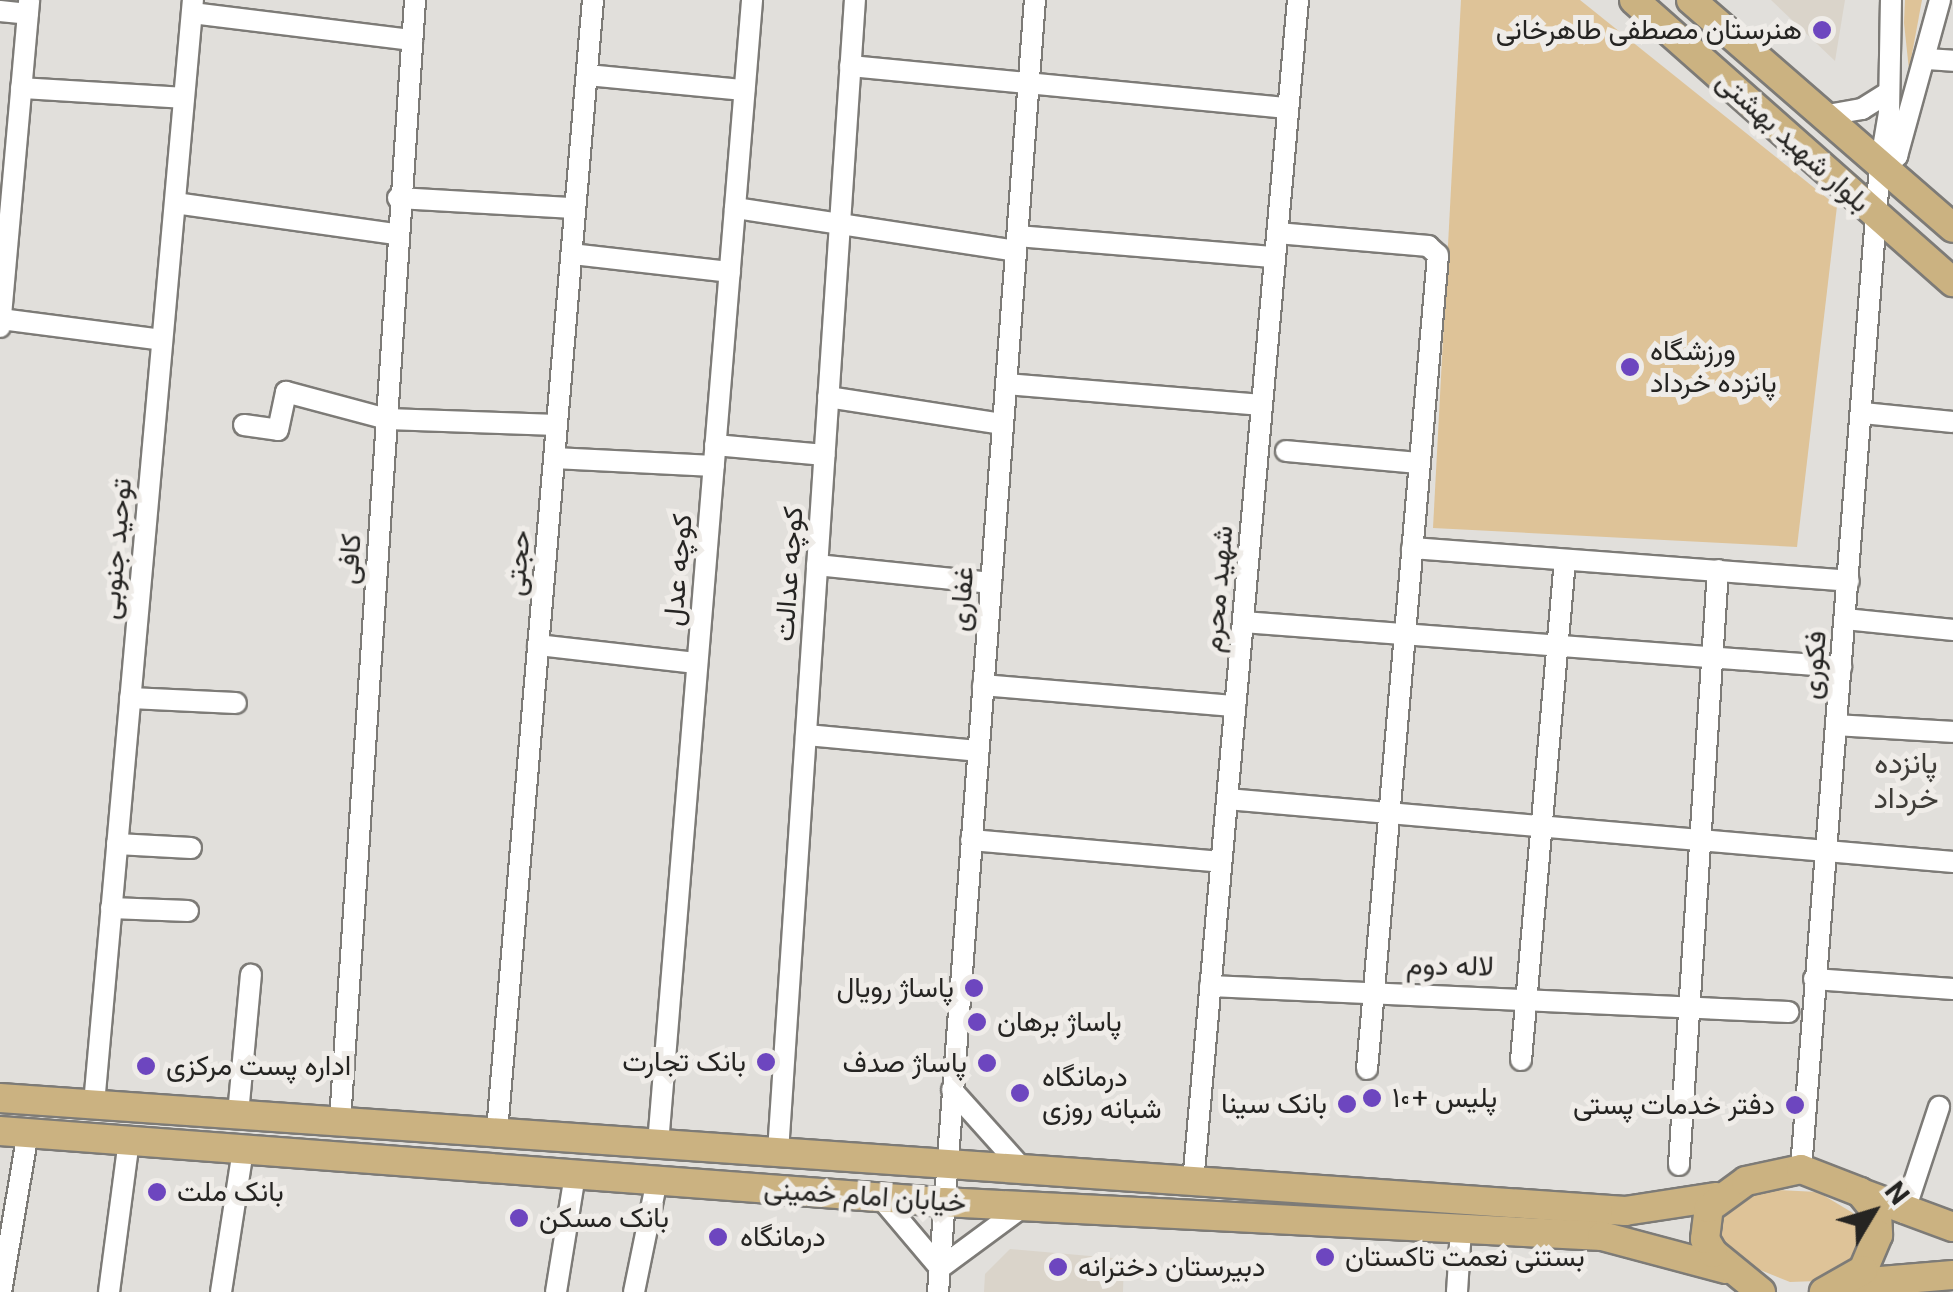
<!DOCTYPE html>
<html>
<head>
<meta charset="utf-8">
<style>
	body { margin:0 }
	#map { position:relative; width:1953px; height:1292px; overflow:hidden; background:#e1dfdb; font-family:Roboto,Vazirmatn,sans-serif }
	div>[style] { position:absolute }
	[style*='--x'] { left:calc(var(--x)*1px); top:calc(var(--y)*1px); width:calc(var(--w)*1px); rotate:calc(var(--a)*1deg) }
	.built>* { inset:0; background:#dad4ca }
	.green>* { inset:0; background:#dec398 }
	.roads { filter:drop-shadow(2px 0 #7d7b77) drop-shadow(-2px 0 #7d7b77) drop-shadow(0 2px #7d7b77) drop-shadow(0 -2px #7d7b77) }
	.minor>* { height:20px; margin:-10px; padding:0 10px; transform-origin:10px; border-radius:10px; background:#fff }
	.major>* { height:28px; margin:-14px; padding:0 14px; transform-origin:14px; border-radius:14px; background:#cbb281 }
	.dots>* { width:28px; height:28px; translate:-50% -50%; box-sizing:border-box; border:5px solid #efece8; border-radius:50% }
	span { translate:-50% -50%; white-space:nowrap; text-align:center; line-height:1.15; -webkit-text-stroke:10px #efece8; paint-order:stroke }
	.poi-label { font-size:28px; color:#252422 }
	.right { translate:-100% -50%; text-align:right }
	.left { translate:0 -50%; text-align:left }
	.street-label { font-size:28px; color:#252422 }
	.neighbourhood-label { font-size:30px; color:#3f3d39 }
	.north { position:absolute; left:1823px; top:1162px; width:100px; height:100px; -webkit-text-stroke:8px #efece8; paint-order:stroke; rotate:52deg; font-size:28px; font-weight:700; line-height:40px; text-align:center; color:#252422 }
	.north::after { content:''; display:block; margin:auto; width:35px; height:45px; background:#252422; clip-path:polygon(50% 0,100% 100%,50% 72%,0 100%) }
</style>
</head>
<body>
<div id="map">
	<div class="built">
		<div style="clip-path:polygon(1771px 0,1845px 0,1835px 61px)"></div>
		<div style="clip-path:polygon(1010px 1249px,1124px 1259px,1123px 1292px,984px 1292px,985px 1274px)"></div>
	</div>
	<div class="green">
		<div style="clip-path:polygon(1461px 0,1580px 0,1837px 206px,1797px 547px,1433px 528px)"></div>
		<div style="clip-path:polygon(1905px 0,1922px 0,1909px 70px,1904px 23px)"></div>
		<div style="clip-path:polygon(1777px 1190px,1818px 1192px,1853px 1213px,1863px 1228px,1853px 1262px,1817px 1281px,1790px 1282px,1733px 1259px,1719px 1231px,1726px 1212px,1747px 1197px)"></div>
	</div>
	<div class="roads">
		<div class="minor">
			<div style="--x:0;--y:11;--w:28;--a:6"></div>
			<div style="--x:192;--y:13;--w:222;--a:7"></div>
			<div style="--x:1927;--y:59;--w:26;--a:4"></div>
			<div style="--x:850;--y:66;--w:440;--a:5.5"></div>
			<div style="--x:587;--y:75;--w:158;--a:5.5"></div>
			<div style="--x:21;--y:88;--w:163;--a:3.5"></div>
			<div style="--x:1822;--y:116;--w:41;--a:-9.9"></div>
			<div style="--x:1862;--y:109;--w:32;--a:-32"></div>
			<div style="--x:1880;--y:166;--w:20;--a:-30"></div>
			<div style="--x:1897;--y:156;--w:162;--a:-74.6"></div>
			<div style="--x:398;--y:198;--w:176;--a:3.3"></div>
			<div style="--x:175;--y:203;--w:223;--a:8"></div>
			<div style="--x:735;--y:208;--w:284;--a:8.7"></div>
			<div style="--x:1277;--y:233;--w:152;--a:4.9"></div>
			<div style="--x:1428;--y:246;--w:13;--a:42"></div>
			<div style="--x:1438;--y:255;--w:817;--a:94.98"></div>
			<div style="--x:1017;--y:236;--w:259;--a:4.7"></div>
			<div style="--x:572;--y:254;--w:159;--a:6.5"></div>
			<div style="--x:1;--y:319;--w:162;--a:7.4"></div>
			<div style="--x:0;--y:327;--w:328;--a:-84.9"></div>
			<div style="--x:1006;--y:384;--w:257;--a:4.7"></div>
			<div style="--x:828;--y:397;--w:177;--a:8.8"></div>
			<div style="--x:1863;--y:413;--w:90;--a:5.7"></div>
			<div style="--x:244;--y:425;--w:34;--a:8"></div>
			<div style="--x:278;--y:430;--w:39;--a:-78"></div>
			<div style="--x:286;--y:392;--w:105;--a:15"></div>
			<div style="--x:387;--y:419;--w:170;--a:2"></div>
			<div style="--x:715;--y:445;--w:110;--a:5.2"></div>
			<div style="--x:1286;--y:451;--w:134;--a:5.2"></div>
			<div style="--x:554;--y:458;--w:160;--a:2.9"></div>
			<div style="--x:1412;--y:548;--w:438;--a:4.3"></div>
			<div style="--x:817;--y:565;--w:175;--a:5.9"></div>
			<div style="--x:1845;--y:619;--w:109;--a:5.8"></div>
			<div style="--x:1243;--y:622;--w:600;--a:4.3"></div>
			<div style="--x:538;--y:645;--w:160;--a:6.5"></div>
			<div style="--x:983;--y:685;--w:253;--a:4.8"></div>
			<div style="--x:130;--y:698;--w:106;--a:2.7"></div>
			<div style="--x:1836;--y:725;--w:117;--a:3.4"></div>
			<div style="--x:806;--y:735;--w:173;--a:5.3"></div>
			<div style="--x:1227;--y:799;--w:729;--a:4.96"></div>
			<div style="--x:971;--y:840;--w:251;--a:5"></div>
			<div style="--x:117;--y:844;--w:74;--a:3.1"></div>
			<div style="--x:111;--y:908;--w:77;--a:2.2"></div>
			<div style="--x:1814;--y:979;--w:139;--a:4.1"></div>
			<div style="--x:1210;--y:986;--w:579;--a:2.58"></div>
			<div style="--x:1521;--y:1060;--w:502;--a:-84.97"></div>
			<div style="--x:952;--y:1090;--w:106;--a:48.1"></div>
			<div style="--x:94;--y:1104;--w:1108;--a:-84.88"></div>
			<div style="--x:238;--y:1114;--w:140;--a:-84.7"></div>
			<div style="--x:340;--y:1121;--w:1124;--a:-86.17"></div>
			<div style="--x:497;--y:1131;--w:1135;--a:-85.15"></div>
			<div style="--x:658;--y:1144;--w:1148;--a:-85.3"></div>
			<div style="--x:778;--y:1152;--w:1155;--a:-86.18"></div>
			<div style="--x:1679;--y:1165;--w:596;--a:-86.25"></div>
			<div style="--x:1801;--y:1169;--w:1006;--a:-85.5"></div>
			<div style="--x:1880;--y:166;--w:54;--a:-80.4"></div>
			<div style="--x:1889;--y:113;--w:113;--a:-89"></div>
			<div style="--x:1193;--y:1183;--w:1188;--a:-84.93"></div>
			<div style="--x:880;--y:1197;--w:93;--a:49.8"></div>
			<div style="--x:940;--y:1268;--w:104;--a:-36.4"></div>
			<div style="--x:1904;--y:1213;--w:112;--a:-71.7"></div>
			<div style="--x:1;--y:1292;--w:161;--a:-80.4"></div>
			<div style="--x:109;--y:1292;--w:152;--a:-82.5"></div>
			<div style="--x:221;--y:1292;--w:144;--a:-81.2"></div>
			<div style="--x:556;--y:1292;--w:119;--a:-80.8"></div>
			<div style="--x:634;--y:1292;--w:114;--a:-78.4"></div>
			<div style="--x:938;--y:1292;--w:1296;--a:-85.71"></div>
			<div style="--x:1457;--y:1292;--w:63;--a:-86.4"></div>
		</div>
		<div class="major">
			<div style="--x:1634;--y:0;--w:426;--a:41.5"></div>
			<div style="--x:1691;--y:0;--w:347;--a:41"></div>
			<div style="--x:0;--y:1098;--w:1629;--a:3.98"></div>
			<div style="--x:1625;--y:1211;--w:93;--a:-8.7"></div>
			<div style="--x:0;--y:1131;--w:946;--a:4.31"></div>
			<div style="--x:943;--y:1202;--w:660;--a:2.95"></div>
			<div style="--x:1602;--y:1236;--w:128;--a:14.9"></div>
			<div style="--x:1861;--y:1193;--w:98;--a:20.3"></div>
			<div style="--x:1845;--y:1284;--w:108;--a:-4.8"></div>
			<div style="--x:1761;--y:1292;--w:62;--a:-140.9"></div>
			<div style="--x:1713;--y:1253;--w:16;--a:-120"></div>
			<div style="--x:1705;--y:1239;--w:31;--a:-83"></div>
			<div style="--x:1709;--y:1208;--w:46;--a:-36.1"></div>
			<div style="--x:1746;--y:1181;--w:56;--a:-12.3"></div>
			<div style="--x:1801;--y:1169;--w:63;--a:21.3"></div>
			<div style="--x:1860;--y:1192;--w:27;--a:51"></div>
			<div style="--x:1877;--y:1213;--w:22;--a:87"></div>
			<div style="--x:1878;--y:1235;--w:38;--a:113"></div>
			<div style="--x:1863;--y:1270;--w:45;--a:150.6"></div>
		</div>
	</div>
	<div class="dots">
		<div style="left:1822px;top:30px;background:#6d46bf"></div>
		<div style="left:1630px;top:367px;background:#6d46bf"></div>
		<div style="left:974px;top:988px;background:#6d46bf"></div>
		<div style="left:977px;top:1022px;background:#6d46bf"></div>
		<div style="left:766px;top:1062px;background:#6d46bf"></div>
		<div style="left:987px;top:1063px;background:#6d46bf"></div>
		<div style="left:146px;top:1066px;background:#6d46bf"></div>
		<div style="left:1020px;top:1093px;background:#6d46bf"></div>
		<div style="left:1372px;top:1098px;background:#6d46bf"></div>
		<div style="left:1347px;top:1104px;background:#6d46bf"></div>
		<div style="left:1795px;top:1105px;background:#6d46bf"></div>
		<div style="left:157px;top:1192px;background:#6d46bf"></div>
		<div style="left:519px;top:1218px;background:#6d46bf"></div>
		<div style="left:718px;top:1237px;background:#6d46bf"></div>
		<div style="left:1325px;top:1257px;background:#6d46bf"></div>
		<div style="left:1058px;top:1267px;background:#6d46bf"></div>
	</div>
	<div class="poi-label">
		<span class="right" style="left:1802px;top:30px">هنرستان مصطفی طاهرخانی</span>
		<span class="left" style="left:1650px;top:367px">ورزشگاه<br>پانزده خرداد</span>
		<span class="right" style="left:954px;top:988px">پاساژ رویال</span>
		<span class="left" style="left:997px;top:1022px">پاساژ برهان</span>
		<span class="right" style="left:746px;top:1062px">بانک تجارت</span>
		<span class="right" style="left:967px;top:1063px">پاساژ صدف</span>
		<span class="left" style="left:166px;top:1066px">اداره پست مرکزی</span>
		<span class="left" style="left:1042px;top:1093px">درمانگاه<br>شبانه روزی</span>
		<span class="left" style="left:1392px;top:1098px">پلیس +۱۰</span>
		<span class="right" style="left:1327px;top:1104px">بانک سینا</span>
		<span class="right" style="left:1775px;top:1105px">دفتر خدمات پستی</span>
		<span class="left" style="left:177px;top:1192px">بانک ملت</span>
		<span class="left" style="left:539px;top:1218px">بانک مسکن</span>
		<span class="left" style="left:740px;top:1237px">درمانگاه</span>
		<span class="left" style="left:1345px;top:1257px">بستنی نعمت تاکستان</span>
		<span class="left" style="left:1078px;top:1267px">دبیرستان دخترانه</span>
	</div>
	<div class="street-label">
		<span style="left:1793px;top:142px;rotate:42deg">بلوار شهید بهشتی</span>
		<span style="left:116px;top:549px;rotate:-85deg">توحید جنوبی</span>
		<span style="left:350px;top:559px;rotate:-86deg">کافی</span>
		<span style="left:518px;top:563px;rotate:-85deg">حجتی</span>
		<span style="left:678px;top:570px;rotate:-85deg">کوچه عدل</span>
		<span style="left:789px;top:574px;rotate:-86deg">کوچه عدالت</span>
		<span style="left:1218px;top:589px;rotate:-85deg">شهید محرم</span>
		<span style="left:962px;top:599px;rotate:-86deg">غفاری</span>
		<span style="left:1814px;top:665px;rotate:-85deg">فکوری</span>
		<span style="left:1450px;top:966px;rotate:1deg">لاله دوم</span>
		<span style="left:865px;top:1196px;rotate:4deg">خیابان امام خمینی</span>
	</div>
	<div class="neighbourhood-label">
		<span style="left:1906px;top:780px">پانزده<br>خرداد</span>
	</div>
	<div class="north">N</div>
</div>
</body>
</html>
